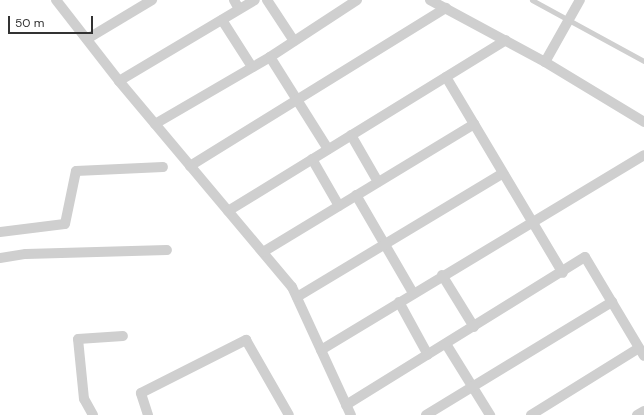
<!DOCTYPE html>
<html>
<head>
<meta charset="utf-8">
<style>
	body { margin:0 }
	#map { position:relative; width:644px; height:415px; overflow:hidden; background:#fff; font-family:"DM Sans",sans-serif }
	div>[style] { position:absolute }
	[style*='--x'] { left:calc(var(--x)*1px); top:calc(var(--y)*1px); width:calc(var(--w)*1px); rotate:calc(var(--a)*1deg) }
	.lane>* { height:5px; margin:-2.5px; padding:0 2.5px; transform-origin:2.5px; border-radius:2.5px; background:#cfcfcf }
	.street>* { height:10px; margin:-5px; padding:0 5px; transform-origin:5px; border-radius:5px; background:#cfcfcf }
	span { translate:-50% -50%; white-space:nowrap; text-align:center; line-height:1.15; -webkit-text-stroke:4px #fff; paint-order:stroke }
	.scale { position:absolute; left:8px; top:16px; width:85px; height:18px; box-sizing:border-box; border:2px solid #323232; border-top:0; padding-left:5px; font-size:12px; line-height:14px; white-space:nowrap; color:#323232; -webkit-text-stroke:3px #fff; paint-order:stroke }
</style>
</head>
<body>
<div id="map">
	<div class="lane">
		<div style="--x:532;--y:0;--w:128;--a:28.6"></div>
	</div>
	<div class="street">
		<div style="--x:56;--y:0;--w:103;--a:52.1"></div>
		<div style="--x:119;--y:81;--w:269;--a:50"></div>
		<div style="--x:292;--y:287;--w:141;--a:65.3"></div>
		<div style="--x:234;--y:0;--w:10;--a:61"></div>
		<div style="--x:267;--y:0;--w:49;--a:56.6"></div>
		<div style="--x:430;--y:0;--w:131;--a:28.3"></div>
		<div style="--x:545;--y:62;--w:116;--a:31.2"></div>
		<div style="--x:222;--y:20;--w:56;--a:57.4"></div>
		<div style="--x:87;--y:39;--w:76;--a:-31"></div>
		<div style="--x:270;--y:57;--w:109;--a:57.8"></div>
		<div style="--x:545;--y:62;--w:71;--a:-60.6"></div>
		<div style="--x:446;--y:77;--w:228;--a:59.2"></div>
		<div style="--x:119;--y:81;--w:158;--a:-30.8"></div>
		<div style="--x:155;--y:124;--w:133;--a:-30.2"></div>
		<div style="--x:270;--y:57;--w:104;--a:-33.2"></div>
		<div style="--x:351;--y:135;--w:54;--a:60.1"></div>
		<div style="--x:312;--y:159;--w:54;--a:60.1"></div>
		<div style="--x:190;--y:166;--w:301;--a:-31.7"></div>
		<div style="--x:356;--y:195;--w:113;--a:59.8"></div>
		<div style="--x:228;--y:211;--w:326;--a:-31.6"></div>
		<div style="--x:0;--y:232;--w:65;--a:-7"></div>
		<div style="--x:65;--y:224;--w:54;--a:-78.3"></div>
		<div style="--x:76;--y:171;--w:87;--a:-2.6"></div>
		<div style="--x:263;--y:252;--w:247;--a:-31.2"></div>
		<div style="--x:0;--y:258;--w:26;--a:-9"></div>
		<div style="--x:26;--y:254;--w:141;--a:-1.6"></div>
		<div style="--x:442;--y:275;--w:61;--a:58.4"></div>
		<div style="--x:297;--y:297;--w:240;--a:-31"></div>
		<div style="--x:399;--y:302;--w:60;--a:61.3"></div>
		<div style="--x:446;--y:344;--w:84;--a:58.2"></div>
		<div style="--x:321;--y:350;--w:377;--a:-31.1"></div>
		<div style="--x:346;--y:405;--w:281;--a:-31.8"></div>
		<div style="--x:585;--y:257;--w:115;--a:59.2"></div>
		<div style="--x:93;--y:415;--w:18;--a:-119"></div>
		<div style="--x:84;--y:399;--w:60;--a:-95.7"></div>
		<div style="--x:78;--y:339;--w:45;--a:-3.8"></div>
		<div style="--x:148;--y:415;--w:23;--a:-108"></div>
		<div style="--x:141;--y:393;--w:118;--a:-26.8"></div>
		<div style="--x:246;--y:340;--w:86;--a:60.2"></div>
		<div style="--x:426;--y:415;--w:218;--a:-31.3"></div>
		<div style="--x:531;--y:415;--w:127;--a:-31.8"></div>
		<div style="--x:637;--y:415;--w:8;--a:-30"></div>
	</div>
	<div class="scale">50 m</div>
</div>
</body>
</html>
